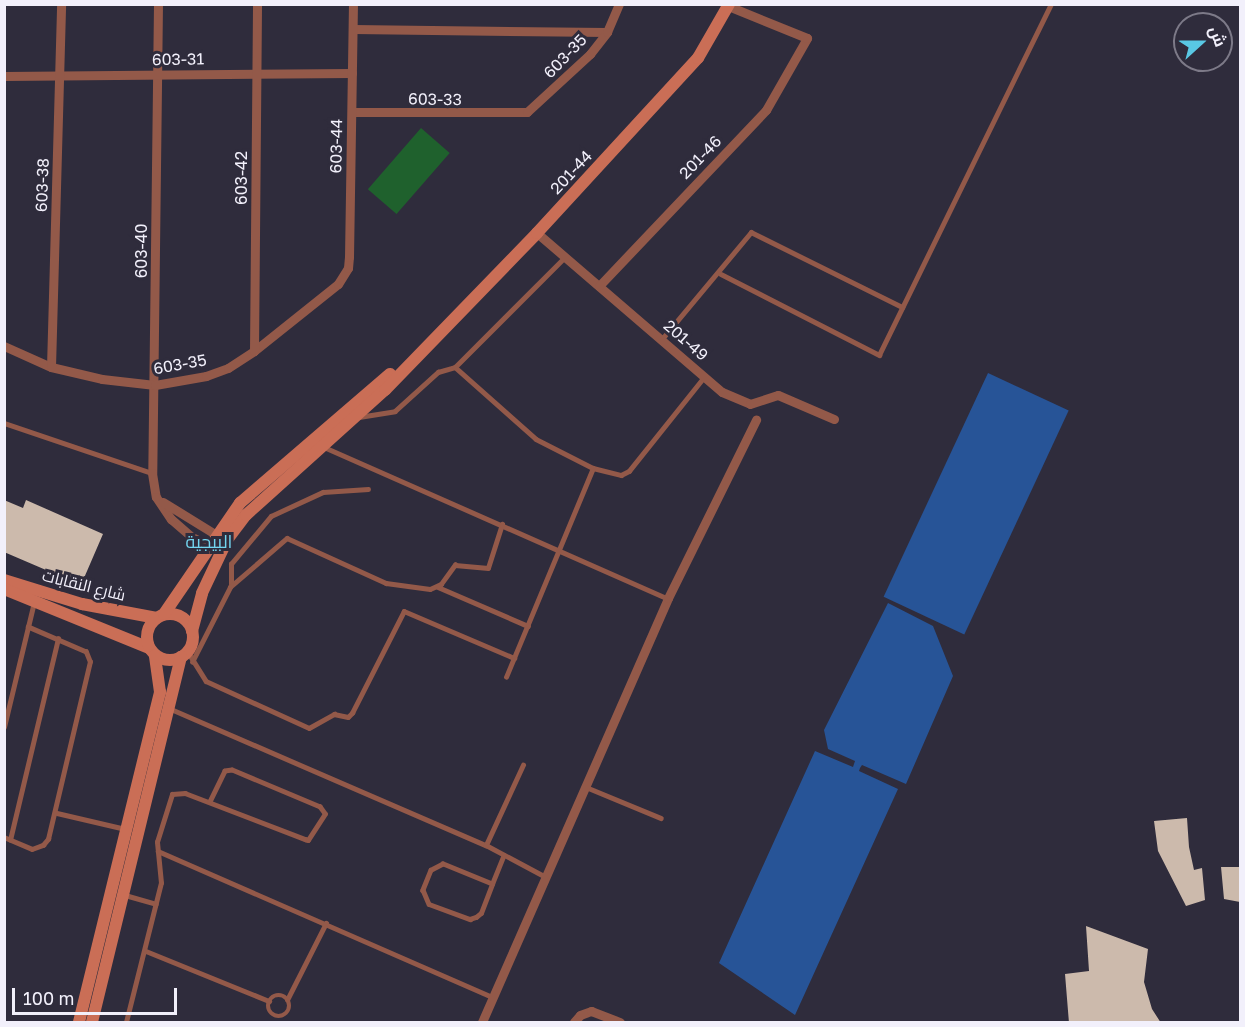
<!DOCTYPE html>
<html>
<head>
<meta charset="utf-8">
<style>
	body { margin:0 }
	#map { position:relative; width:1245px; height:1027px; overflow:hidden; background:#2f2c3c; font-family:"Golos Text",Cairo,sans-serif }
	div>[style] { position:absolute }
	[style*='--x'] { left:calc(var(--x)*1px); top:calc(var(--y)*1px); width:calc(var(--w)*1px); rotate:calc(var(--a)*1deg) }
	.green>* { inset:0; background:#1f612d; transform-origin:0 0 }
	.water>* { inset:0; background:#275497; transform-origin:0 0 }
	.building>* { inset:0; background:#ccbaac }
	.lane>* { height:4.5px; margin:-2.25px; padding:0 2.25px; transform-origin:2.25px; border-radius:2.25px; background:#935949 }
	.lane>.ring { margin:-2.25px; padding:0; box-sizing:content-box; background:none; border:4.5px solid #935949; border-radius:50% }
	.street>* { height:9px; margin:-4.5px; padding:0 4.5px; transform-origin:4.5px; border-radius:4.5px; background:#935949 }
	.secondary>* { height:12px; margin:-6px; padding:0 6px; transform-origin:6px; border-radius:6px; background:#ca6e56 }
	.secondary>.ring { margin:-6px; padding:0; box-sizing:content-box; background:none; border:12px solid #ca6e56; border-radius:50% }
	span { translate:-50% -50%; white-space:nowrap; text-align:center; line-height:1.15; -webkit-text-stroke:6px #2f2c3c; paint-order:stroke }
	.street-label { font-size:16px; color:#f2f0fb }
	.neighbourhood-label { font-size:18px; color:#73d6f0 }
	.frame { position:absolute; inset:0; border:6px solid #f2f0fb; pointer-events:none }
	.north { position:absolute; left:1173px; top:12px; width:60px; height:60px; box-sizing:border-box; background:#2f2c3c; border:2px solid #7d7a88; border-radius:50%; rotate:69deg; font-size:16px; font-weight:700; line-height:24px; text-align:center; color:#f2f0fb }
	.north::after { content:''; display:block; margin:auto; width:21px; height:27px; background:#59c8e4; clip-path:polygon(50% 0,100% 100%,50% 72%,0 100%) }
	.scale { position:absolute; left:12px; top:988px; width:165px; height:27px; box-sizing:border-box; border:3px solid #f2f0fb; border-top:0; padding-left:8px; font-size:18px; line-height:21px; white-space:nowrap; color:#f2f0fb; -webkit-text-stroke:4px #2f2c3c; paint-order:stroke }
</style>
</head>
<body>
<div id="map">
	<div class="green">
		<div style="left:421px;top:128px;width:38px;height:81px;rotate:41deg"></div>
	</div>
	<div class="water">
		<div style="left:988px;top:373px;width:89px;height:247px;rotate:25deg"></div>
		<div style="clip-path:polygon(888px 603px,933px 626px,953px 676px,906px 784px,862px 765px,860px 768px,859px 771px,898px 789px,795px 1015px,719px 963px,815px 751px,853px 767px,855px 761px,828px 749px,824px 730px)"></div>
	</div>
	<div class="building">
		<div style="clip-path:polygon(4px 500px,23px 508px,26px 500px,103px 534px,81px 585px,4px 552px)"></div>
		<div style="clip-path:polygon(1187px 818px,1189px 847px,1194px 870px,1202px 868px,1205px 900px,1186px 906px,1158px 851px,1154px 821px)"></div>
		<div style="clip-path:polygon(1221px 867px,1240px 867px,1240px 902px,1224px 899px)"></div>
		<div style="clip-path:polygon(1086px 926px,1148px 949px,1144px 982px,1152px 1009px,1161px 1023px,1069px 1023px,1065px 974px,1089px 971px)"></div>
	</div>
	<div class="lane">
		<div style="--x:721;--y:274;--w:178;--a:27.1"></div>
		<div style="--x:879;--y:355;--w:391;--a:-63.9"></div>
		<div style="--x:662;--y:339;--w:139;--a:-50.2"></div>
		<div style="--x:751;--y:232;--w:169;--a:26.4"></div>
		<div style="--x:455;--y:367;--w:156;--a:-45"></div>
		<div style="--x:359;--y:417;--w:36;--a:-9"></div>
		<div style="--x:395;--y:411;--w:58;--a:-42.2"></div>
		<div style="--x:438;--y:372;--w:18;--a:-16"></div>
		<div style="--x:455;--y:367;--w:108;--a:41.6"></div>
		<div style="--x:536;--y:439;--w:64;--a:27"></div>
		<div style="--x:593;--y:468;--w:29;--a:14"></div>
		<div style="--x:621;--y:475;--w:9;--a:-27"></div>
		<div style="--x:629;--y:471;--w:120;--a:-51.4"></div>
		<div style="--x:4;--y:423;--w:156;--a:18.7"></div>
		<div style="--x:324;--y:447;--w:375;--a:23.8"></div>
		<div style="--x:231;--y:585;--w:21;--a:-90"></div>
		<div style="--x:231;--y:564;--w:62;--a:-50.2"></div>
		<div style="--x:271;--y:516;--w:57;--a:-24.8"></div>
		<div style="--x:323;--y:492;--w:45;--a:-3.8"></div>
		<div style="--x:438;--y:587;--w:98;--a:23.4"></div>
		<div style="--x:188;--y:652;--w:34;--a:58"></div>
		<div style="--x:206;--y:681;--w:113;--a:24.5"></div>
		<div style="--x:309;--y:728;--w:29;--a:-29"></div>
		<div style="--x:334;--y:714;--w:14;--a:12"></div>
		<div style="--x:348;--y:717;--w:6;--a:-45"></div>
		<div style="--x:352;--y:713;--w:114;--a:-63"></div>
		<div style="--x:404;--y:611;--w:120;--a:23.1"></div>
		<div style="--x:192;--y:662;--w:84;--a:-63.1"></div>
		<div style="--x:230;--y:587;--w:75;--a:-40.7"></div>
		<div style="--x:287;--y:538;--w:109;--a:24.4"></div>
		<div style="--x:386;--y:583;--w:44;--a:7.8"></div>
		<div style="--x:430;--y:589;--w:12;--a:-24"></div>
		<div style="--x:441;--y:584;--w:24;--a:-54"></div>
		<div style="--x:455;--y:565;--w:33;--a:5"></div>
		<div style="--x:488;--y:568;--w:46;--a:-72.3"></div>
		<div style="--x:506;--y:677;--w:226;--a:-67.4"></div>
		<div style="--x:171;--y:709;--w:343;--a:23.4"></div>
		<div style="--x:486;--y:845;--w:68;--a:28.1"></div>
		<div style="--x:4;--y:727;--w:129;--a:-76.5"></div>
		<div style="--x:586;--y:787;--w:81;--a:22.5"></div>
		<div style="--x:57;--y:813;--w:71;--a:13.1"></div>
		<div style="--x:4;--y:837;--w:30;--a:23"></div>
		<div style="--x:32;--y:849;--w:12;--a:-20"></div>
		<div style="--x:43;--y:845;--w:8;--a:-50"></div>
		<div style="--x:48;--y:839;--w:182;--a:-76.7"></div>
		<div style="--x:90;--y:662;--w:11;--a:-112"></div>
		<div style="--x:86;--y:652;--w:63;--a:-156.7"></div>
		<div style="--x:10;--y:840;--w:207;--a:-76.6"></div>
		<div style="--x:486;--y:845;--w:88;--a:-65.2"></div>
		<div style="--x:158;--y:851;--w:365;--a:23.6"></div>
		<div style="--x:492;--y:884;--w:53;--a:-157.8"></div>
		<div style="--x:443;--y:864;--w:13;--a:153"></div>
		<div style="--x:431;--y:870;--w:22;--a:112"></div>
		<div style="--x:423;--y:890;--w:15;--a:67"></div>
		<div style="--x:429;--y:904;--w:44;--a:20.1"></div>
		<div style="--x:470;--y:919;--w:6;--a:-18"></div>
		<div style="--x:476;--y:917;--w:6;--a:-39"></div>
		<div style="--x:481;--y:913;--w:31;--a:-69"></div>
		<div style="--x:492;--y:884;--w:31;--a:-68"></div>
		<div style="--x:125;--y:895;--w:32;--a:16"></div>
		<div style="--x:146;--y:951;--w:133;--a:22.1"></div>
		<div class="ring" style="left:268px;top:995px;width:17.5px;height:17.5px"></div>
		<div style="--x:287;--y:1000;--w:86;--a:-63.1"></div>
		<div style="--x:126;--y:1022;--w:143;--a:-75.9"></div>
		<div style="--x:161;--y:883;--w:41;--a:-95.6"></div>
		<div style="--x:157;--y:842;--w:50;--a:-72.6"></div>
		<div style="--x:172;--y:794;--w:13;--a:-4"></div>
		<div style="--x:185;--y:793;--w:129;--a:21"></div>
		<div style="--x:305;--y:839;--w:3;--a:18"></div>
		<div style="--x:308;--y:840;--w:31;--a:-57"></div>
		<div style="--x:325;--y:814;--w:9;--a:-126"></div>
		<div style="--x:320;--y:807;--w:95;--a:-157.2"></div>
		<div style="--x:232;--y:770;--w:7;--a:172"></div>
		<div style="--x:225;--y:771;--w:34;--a:116"></div>
	</div>
	<div class="street">
		<div style="--x:158;--y:4;--w:469;--a:90.7"></div>
		<div style="--x:152;--y:473;--w:24;--a:81"></div>
		<div style="--x:156;--y:497;--w:27;--a:56"></div>
		<div style="--x:171;--y:519;--w:28;--a:41"></div>
		<div style="--x:192;--y:537;--w:27;--a:27"></div>
		<div style="--x:353;--y:29;--w:254;--a:0.7"></div>
		<div style="--x:4;--y:76;--w:348;--a:-0.5"></div>
		<div style="--x:352;--y:112;--w:175;--a:0"></div>
		<div style="--x:527;--y:112;--w:86;--a:-42.6"></div>
		<div style="--x:590;--y:54;--w:28;--a:-52"></div>
		<div style="--x:607;--y:32;--w:30;--a:-67"></div>
		<div style="--x:537;--y:233;--w:244;--a:40.7"></div>
		<div style="--x:722;--y:392;--w:30;--a:23"></div>
		<div style="--x:750;--y:404;--w:29;--a:-18"></div>
		<div style="--x:778;--y:395;--w:61;--a:23.2"></div>
		<div style="--x:599;--y:286;--w:243;--a:-46.5"></div>
		<div style="--x:766;--y:110;--w:83;--a:-60.3"></div>
		<div style="--x:807;--y:38;--w:85;--a:-157.9"></div>
		<div style="--x:4;--y:346;--w:51;--a:24.1"></div>
		<div style="--x:51;--y:367;--w:52;--a:13.2"></div>
		<div style="--x:102;--y:379;--w:53;--a:6.5"></div>
		<div style="--x:155;--y:385;--w:52;--a:-10"></div>
		<div style="--x:206;--y:376;--w:23;--a:-20"></div>
		<div style="--x:228;--y:368;--w:31;--a:-33"></div>
		<div style="--x:254;--y:351;--w:107;--a:-38.6"></div>
		<div style="--x:338;--y:284;--w:19;--a:-58"></div>
		<div style="--x:348;--y:268;--w:11;--a:-85"></div>
		<div style="--x:349;--y:257;--w:253;--a:-89.1"></div>
		<div style="--x:254;--y:351;--w:347;--a:-89.5"></div>
		<div style="--x:51;--y:367;--w:363;--a:-88.4"></div>
		<div style="--x:163;--y:502;--w:70;--a:31.7"></div>
		<div style="--x:482;--y:1022;--w:463;--a:-66.3"></div>
		<div style="--x:668;--y:598;--w:199;--a:-63.7"></div>
		<div style="--x:574;--y:1022;--w:9;--a:-49"></div>
		<div style="--x:580;--y:1015;--w:12;--a:-20"></div>
		<div style="--x:591;--y:1011;--w:31;--a:21"></div>
	</div>
	<div class="secondary">
		<div style="--x:4;--y:580;--w:82;--a:17.1"></div>
		<div style="--x:82;--y:604;--w:76;--a:10.6"></div>
		<div style="--x:4;--y:589;--w:157;--a:22.1"></div>
		<div class="ring" style="left:147px;top:614px;width:34px;height:34px"></div>
		<div style="--x:164;--y:614;--w:135;--a:-55.6"></div>
		<div style="--x:240;--y:503;--w:198;--a:-40.7"></div>
		<div style="--x:192;--y:631;--w:39;--a:-75"></div>
		<div style="--x:202;--y:593;--w:59;--a:-64.7"></div>
		<div style="--x:227;--y:540;--w:31;--a:-53"></div>
		<div style="--x:246;--y:515;--w:187;--a:-42"></div>
		<div style="--x:385;--y:390;--w:219;--a:-45.9"></div>
		<div style="--x:537;--y:233;--w:238;--a:-47.4"></div>
		<div style="--x:698;--y:58;--w:62;--a:-60.1"></div>
		<div style="--x:79;--y:1022;--w:340;--a:-76.2"></div>
		<div style="--x:160;--y:692;--w:37;--a:-98"></div>
		<div style="--x:92;--y:1022;--w:376;--a:-76.3"></div>
	</div>
	<div class="street-label">
		<span style="left:565px;top:56px;rotate:-46deg">603-35</span>
		<span style="left:178px;top:59px;rotate:-1deg">603-31</span>
		<span style="left:435px;top:99px;rotate:1deg">603-33</span>
		<span style="left:336px;top:146px;rotate:-89deg">603-44</span>
		<span style="left:700px;top:157px;rotate:-46deg">201-46</span>
		<span style="left:571px;top:172px;rotate:-47deg">201-44</span>
		<span style="left:241px;top:178px;rotate:-90deg">603-42</span>
		<span style="left:42px;top:185px;rotate:-88deg">603-38</span>
		<span style="left:141px;top:251px;rotate:-90deg">603-40</span>
		<span style="left:686px;top:340px;rotate:41deg">201-49</span>
		<span style="left:180px;top:364px;rotate:-10deg">603-35</span>
		<span style="left:84px;top:585px;rotate:14deg">شارع النقابات</span>
	</div>
	<div class="neighbourhood-label">
		<span style="left:209px;top:541px">البيجية</span>
	</div>
	<div class="frame"></div>
	<div class="north">ش</div>
	<div class="scale">100 m</div>
</div>
</body>
</html>
